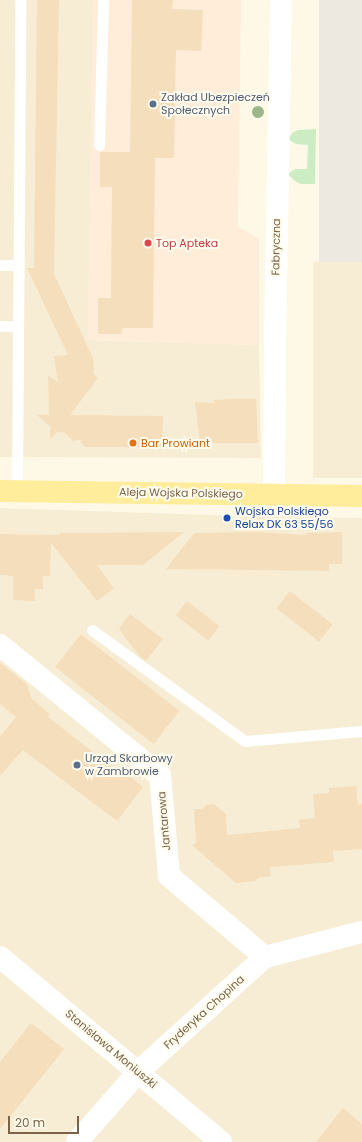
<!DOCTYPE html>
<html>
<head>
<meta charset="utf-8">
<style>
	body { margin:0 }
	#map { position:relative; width:362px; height:1142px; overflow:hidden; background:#fef9e6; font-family:Poppins,sans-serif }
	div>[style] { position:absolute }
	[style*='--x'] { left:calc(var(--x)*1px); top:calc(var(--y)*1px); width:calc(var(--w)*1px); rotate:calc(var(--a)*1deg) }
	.residential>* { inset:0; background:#f6edd4; transform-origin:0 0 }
	.commercial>* { inset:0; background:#ffecd9 }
	.industrial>* { inset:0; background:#eee9e0; transform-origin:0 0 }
	.green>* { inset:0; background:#ccedc3 }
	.building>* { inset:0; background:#f5debc; transform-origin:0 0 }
	.lane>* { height:11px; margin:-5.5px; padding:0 5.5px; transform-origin:5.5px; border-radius:5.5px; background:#fff }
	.street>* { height:22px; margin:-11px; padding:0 11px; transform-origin:11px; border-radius:11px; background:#fff }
	.primary>* { height:22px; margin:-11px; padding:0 11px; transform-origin:11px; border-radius:11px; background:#ffed9c }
	.trees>* { width:12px; height:12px; margin:-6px; border-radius:50%; background:#99b78a }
	.dots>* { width:11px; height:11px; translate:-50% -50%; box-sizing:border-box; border:2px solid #fffcee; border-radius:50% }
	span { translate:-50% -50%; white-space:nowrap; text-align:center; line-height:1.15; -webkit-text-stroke:4px #fffcee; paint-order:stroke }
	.service-label { font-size:11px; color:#4e5e75 }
	.left { translate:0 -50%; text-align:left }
	.health-label { font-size:11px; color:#be3a42 }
	.street-label { font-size:11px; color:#7a6348 }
	.food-label { font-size:11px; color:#c56008 }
	.transit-label { font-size:11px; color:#164399 }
	.scale { position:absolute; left:8px; top:1116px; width:71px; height:18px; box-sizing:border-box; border:2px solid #7a6348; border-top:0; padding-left:5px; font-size:12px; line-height:14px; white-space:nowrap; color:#7a6348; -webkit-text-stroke:3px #fffcee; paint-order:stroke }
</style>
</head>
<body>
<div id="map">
	<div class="residential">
		<div style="clip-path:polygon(0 0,93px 0,88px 340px,259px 345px,261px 458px,0 457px)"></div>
		<div style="left:313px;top:262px;width:49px;height:216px"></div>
		<div style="clip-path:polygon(0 508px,269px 517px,362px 518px,362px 1142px,0 1142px)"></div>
	</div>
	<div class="commercial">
		<div style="clip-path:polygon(93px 0,241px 0,238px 227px,259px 239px,259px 345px,88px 340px)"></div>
	</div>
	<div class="industrial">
		<div style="left:319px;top:0;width:43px;height:262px"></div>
	</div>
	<div class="green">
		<div style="clip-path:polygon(316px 129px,315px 184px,301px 184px,295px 181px,288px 174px,295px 169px,307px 169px,308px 145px,296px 144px,288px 139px,293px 132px,298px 130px)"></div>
	</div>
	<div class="building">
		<div style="clip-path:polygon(37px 0,59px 0,54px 274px,93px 358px,94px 374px,98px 378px,70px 415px,163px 416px,162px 447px,85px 447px,80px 440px,73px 441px,65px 433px,57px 432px,50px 440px,50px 426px,37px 415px,49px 415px,48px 375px,58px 382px,54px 356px,68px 355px,27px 268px,34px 268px)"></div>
		<div style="clip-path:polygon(132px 0,173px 0,172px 9px,203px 10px,201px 51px,176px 50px,174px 158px,155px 158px,153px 328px,122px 328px,122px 334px,98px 334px,98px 298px,111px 298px,112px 187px,100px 187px,100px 152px,130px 152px)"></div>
		<div style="clip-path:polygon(230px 399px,256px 399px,258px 443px,200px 443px,195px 402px,215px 403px,214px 400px)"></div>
		<div style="clip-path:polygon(184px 532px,143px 565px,97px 565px,114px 588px,97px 601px,51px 543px,50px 576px,43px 576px,43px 589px,35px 589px,35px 601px,13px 600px,13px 576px,0 575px,0 534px,60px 535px,60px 533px)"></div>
		<div style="clip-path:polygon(258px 532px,306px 535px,306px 533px,342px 532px,342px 564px,329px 564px,329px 571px,166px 569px,194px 533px)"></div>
		<div style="left:290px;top:591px;width:54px;height:22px;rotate:38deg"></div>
		<div style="left:187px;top:601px;width:41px;height:18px;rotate:38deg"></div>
		<div style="clip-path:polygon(130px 614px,163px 639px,146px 661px,140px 657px,119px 629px)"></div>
		<div style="left:81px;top:634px;width:125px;height:42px;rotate:38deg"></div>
		<div style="clip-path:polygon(0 663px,27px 684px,31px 698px,50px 714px,48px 717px,121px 774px,124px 771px,143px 787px,117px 821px,23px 750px,0 776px,0 736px,16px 717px,0 704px)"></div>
		<div style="clip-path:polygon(356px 786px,358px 805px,362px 804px,362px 849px,333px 851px,334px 862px,270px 867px,271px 876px,258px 878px,255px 881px,236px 883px,193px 846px,196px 842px,194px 809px,202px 809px,206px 805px,214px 804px,226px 814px,227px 835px,300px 828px,299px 820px,315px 818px,313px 794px,329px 793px,329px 788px)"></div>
		<div style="clip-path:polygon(31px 1023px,64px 1049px,0 1129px,0 1062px)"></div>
		<div style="clip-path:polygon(343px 1108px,362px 1124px,362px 1142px,316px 1142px)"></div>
	</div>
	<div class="lane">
		<div style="--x:99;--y:145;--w:145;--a:-88.4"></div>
		<div style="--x:0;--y:265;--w:17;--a:0"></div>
		<div style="--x:0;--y:326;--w:17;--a:0"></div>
		<div style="--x:17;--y:491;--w:491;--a:-89.6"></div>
		<div style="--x:92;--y:630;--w:189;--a:36"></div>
		<div style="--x:245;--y:741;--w:117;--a:-4.9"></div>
	</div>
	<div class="street">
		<div style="--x:274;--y:495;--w:151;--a:-89.6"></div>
		<div style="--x:275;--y:344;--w:344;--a:-89"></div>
		<div style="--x:0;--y:645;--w:206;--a:39.1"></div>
		<div style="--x:160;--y:775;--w:101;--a:84.9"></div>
		<div style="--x:169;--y:876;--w:126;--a:40.2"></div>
		<div style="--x:0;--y:957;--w:288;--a:39.9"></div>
		<div style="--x:77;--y:1142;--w:93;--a:-48.9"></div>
		<div style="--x:138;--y:1072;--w:171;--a:-42.2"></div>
		<div style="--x:265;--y:957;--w:100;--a:-14.5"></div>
	</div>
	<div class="primary">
		<div style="--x:0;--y:491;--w:362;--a:0.8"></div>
	</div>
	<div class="trees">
		<div style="left:258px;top:112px"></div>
	</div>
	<div class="dots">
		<div style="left:153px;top:104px;background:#5c6f8a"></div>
		<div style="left:148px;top:243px;background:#e0444e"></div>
		<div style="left:133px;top:443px;background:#e8710a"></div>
		<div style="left:227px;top:518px;background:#1a4fb4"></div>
		<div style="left:77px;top:765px;background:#5c6f8a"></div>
	</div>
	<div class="service-label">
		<span class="left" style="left:161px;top:104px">Zakład Ubezpieczeń<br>Społecznych</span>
		<span class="left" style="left:85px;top:765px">Urząd Skarbowy<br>w Zambrowie</span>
	</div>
	<div class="health-label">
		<span class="left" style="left:156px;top:243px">Top Apteka</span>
	</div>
	<div class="street-label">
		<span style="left:276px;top:247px;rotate:-89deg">Fabryczna</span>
		<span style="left:181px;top:493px;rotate:1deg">Aleja Wojska Polskiego</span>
		<span style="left:164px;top:821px;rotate:-95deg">Jantarowa</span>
		<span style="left:204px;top:1012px;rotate:-42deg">Fryderyka Chopina</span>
		<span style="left:111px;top:1049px;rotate:40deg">Stanisława Moniuszki</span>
	</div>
	<div class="food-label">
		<span class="left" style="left:141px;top:443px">Bar Prowiant</span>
	</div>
	<div class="transit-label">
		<span class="left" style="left:235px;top:518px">Wojska Polskiego<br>Relax DK 63 55/56</span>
	</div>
	<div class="scale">20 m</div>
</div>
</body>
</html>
